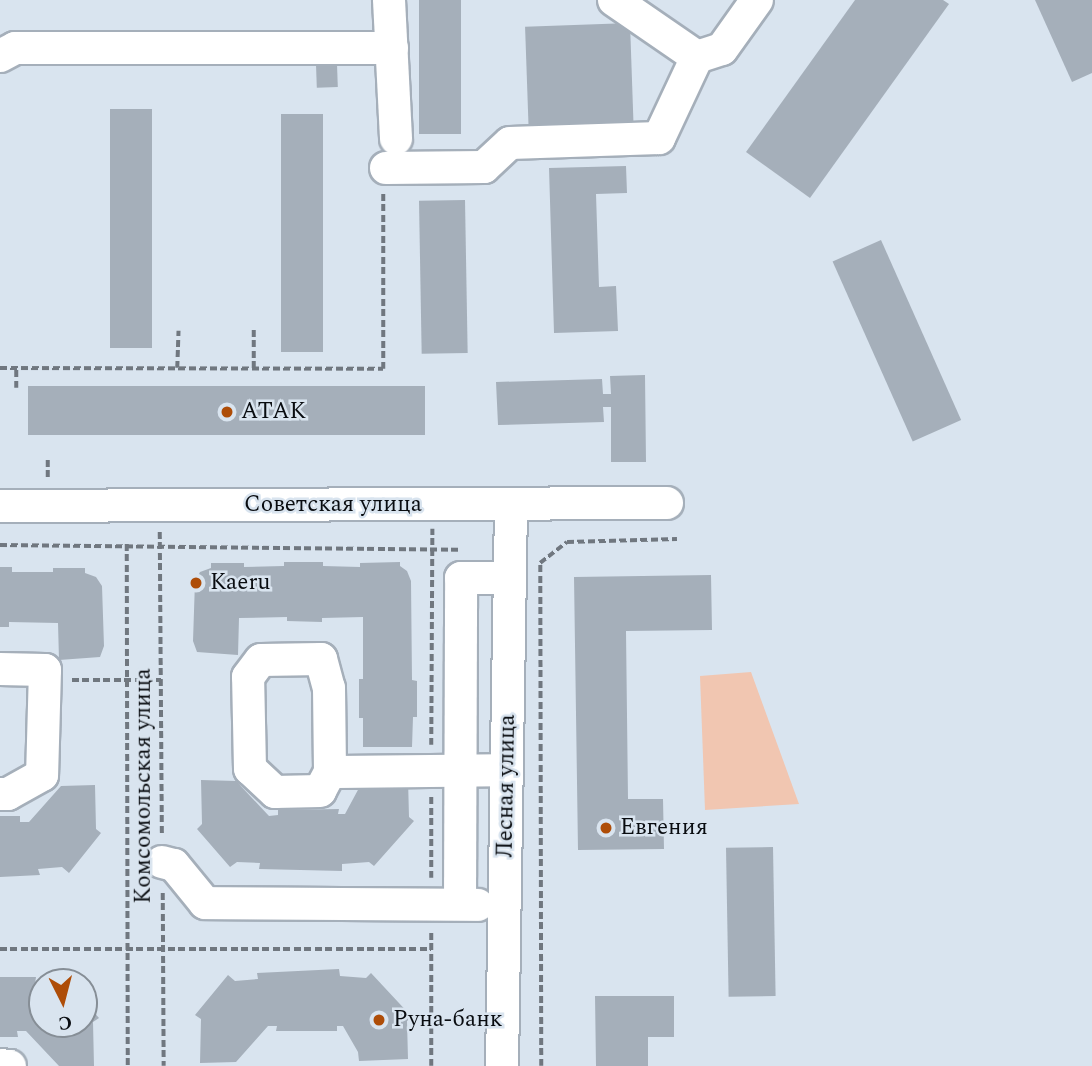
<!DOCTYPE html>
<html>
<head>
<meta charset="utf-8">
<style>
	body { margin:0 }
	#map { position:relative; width:1092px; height:1066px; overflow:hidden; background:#d9e4ef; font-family:Spectral,serif }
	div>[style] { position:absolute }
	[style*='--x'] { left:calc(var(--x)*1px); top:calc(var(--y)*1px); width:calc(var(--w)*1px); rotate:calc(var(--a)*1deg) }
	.green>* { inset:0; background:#f1c6b1 }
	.building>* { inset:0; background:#a5afba; transform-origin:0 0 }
	.path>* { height:3.5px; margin-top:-1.75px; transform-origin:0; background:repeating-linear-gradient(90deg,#70777f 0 7px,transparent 0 10.5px) }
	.roads { filter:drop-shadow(2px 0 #a5afba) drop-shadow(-2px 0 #a5afba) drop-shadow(0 2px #a5afba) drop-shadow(0 -2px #a5afba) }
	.minor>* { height:32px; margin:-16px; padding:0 16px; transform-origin:16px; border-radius:16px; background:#fff }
	.dots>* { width:19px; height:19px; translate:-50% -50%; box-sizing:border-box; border:4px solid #d9e4ef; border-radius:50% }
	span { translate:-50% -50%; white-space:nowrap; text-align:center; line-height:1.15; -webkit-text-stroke:5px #d9e4ef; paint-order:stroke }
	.poi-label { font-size:23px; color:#090c10 }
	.left { translate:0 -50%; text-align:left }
	.street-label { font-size:23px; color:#090c10 }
	.north { position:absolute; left:28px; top:968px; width:70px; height:70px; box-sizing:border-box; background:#d9e4ef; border:2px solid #868e96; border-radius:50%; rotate:174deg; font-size:19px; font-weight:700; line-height:28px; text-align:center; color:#090c10 }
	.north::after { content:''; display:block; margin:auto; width:24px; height:32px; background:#ae4d08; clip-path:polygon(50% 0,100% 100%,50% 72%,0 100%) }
</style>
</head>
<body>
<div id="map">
	<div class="green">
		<div style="clip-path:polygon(751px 672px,799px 804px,705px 810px,700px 676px)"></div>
	</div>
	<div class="building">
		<div style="left:419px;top:0;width:42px;height:134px"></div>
		<div style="clip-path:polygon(855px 0,943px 0,949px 4px,810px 198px,746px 152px)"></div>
		<div style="clip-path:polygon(1035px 0,1092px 0,1092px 73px,1072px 82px)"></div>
		<div style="left:630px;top:23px;width:111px;height:105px;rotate:88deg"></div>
		<div style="left:337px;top:64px;width:23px;height:21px;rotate:88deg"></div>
		<div style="left:110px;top:109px;width:42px;height:239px"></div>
		<div style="left:281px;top:114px;width:42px;height:238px"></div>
		<div style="clip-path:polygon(626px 166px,627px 193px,596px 194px,599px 287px,616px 286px,618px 331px,554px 333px,549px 168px)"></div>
		<div style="left:465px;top:200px;width:153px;height:46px;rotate:89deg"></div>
		<div style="left:881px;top:240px;width:197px;height:53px;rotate:66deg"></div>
		<div style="clip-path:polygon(645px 375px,646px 462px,611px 462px,611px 407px,603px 407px,604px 422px,498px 425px,496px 382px,602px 379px,603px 394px,611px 394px,610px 376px)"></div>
		<div style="left:425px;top:386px;width:49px;height:397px;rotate:90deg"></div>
		<div style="clip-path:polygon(284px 562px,323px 562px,323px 566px,360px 567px,360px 563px,400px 562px,400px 566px,407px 571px,411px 581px,412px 680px,417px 681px,417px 717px,413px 717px,412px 747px,363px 747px,363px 718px,359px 718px,359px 679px,363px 679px,363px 617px,322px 618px,322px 622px,287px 621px,287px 617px,239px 618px,238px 655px,197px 652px,193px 641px,195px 581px,200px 572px,211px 568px,211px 563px,244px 563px,244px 567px,284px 566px)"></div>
		<div style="clip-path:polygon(0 567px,12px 567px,12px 572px,53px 572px,53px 568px,85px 568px,85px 573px,96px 577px,102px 586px,104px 646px,100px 657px,59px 660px,58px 623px,9px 622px,9px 627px,0 627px)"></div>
		<div style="clip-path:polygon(711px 575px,712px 630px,626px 631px,628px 799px,663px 799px,664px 849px,578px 850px,574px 577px)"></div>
		<div style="clip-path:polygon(360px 778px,408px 779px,409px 817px,414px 821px,374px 866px,369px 862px,342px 864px,342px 871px,259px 869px,260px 863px,237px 862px,230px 867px,197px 829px,202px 824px,201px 780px,236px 781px,269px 816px,278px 815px,278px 810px,339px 809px,338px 814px,345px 814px,359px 788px)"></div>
		<div style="clip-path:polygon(95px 785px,96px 829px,101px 833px,69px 873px,62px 867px,38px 869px,40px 875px,0 877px,0 816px,20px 816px,20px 822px,29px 822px,61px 786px)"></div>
		<div style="left:773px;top:847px;width:149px;height:47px;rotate:89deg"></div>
		<div style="clip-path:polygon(339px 969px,340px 976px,366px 978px,371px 973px,412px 1017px,407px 1021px,408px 1059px,359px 1061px,358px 1052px,343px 1026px,337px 1026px,337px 1031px,276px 1031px,277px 1026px,268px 1026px,236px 1062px,200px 1063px,201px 1019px,195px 1015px,228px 975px,235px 981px,258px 979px,257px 973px)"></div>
		<div style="clip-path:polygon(0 977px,36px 977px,35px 984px,42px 984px,42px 1024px,84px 1024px,84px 1001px,99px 1018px,93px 1022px,94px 1066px,59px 1066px,26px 1031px,17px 1031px,18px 1037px,0 1037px)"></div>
		<div style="clip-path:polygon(595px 996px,674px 996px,674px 1037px,648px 1037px,648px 1066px,596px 1066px)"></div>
	</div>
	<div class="path">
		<div style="--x:254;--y:330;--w:39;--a:90"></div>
		<div style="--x:0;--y:368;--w:383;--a:0.1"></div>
		<div style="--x:383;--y:369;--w:176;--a:-90"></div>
		<div style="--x:177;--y:368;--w:37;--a:-88"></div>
		<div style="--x:16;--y:388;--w:20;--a:-90"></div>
		<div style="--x:48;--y:460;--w:19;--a:90"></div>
		<div style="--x:160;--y:532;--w:304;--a:89.6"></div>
		<div style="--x:127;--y:544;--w:522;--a:89.89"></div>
		<div style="--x:0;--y:545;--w:460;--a:0.6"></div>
		<div style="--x:72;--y:680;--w:89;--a:0"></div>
		<div style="--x:431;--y:745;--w:216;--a:-89.7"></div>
		<div style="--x:431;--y:878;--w:83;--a:-90"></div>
		<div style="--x:163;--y:893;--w:173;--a:89.7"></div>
		<div style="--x:0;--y:949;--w:431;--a:0"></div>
		<div style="--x:431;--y:1066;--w:134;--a:-90"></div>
		<div style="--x:541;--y:1066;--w:503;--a:-90.11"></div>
		<div style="--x:540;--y:563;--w:34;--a:-38"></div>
		<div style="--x:567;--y:542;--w:110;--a:-1.6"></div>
	</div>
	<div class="roads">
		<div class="minor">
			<div style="--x:389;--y:0;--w:139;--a:87.1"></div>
			<div style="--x:614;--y:0;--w:101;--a:34.5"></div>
			<div style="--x:697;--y:57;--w:26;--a:-18"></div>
			<div style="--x:722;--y:49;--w:60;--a:-54.5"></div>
			<div style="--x:0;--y:56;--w:17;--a:-28"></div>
			<div style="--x:15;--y:48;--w:377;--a:0"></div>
			<div style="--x:386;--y:168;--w:98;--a:-0.6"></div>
			<div style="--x:484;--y:167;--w:35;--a:-43"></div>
			<div style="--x:510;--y:143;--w:149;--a:-1.9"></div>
			<div style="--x:659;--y:138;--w:89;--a:-64.9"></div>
			<div style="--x:0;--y:506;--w:667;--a:-0.26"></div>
			<div style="--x:321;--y:659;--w:30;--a:75"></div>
			<div style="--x:329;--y:688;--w:84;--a:89.3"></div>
			<div style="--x:330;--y:772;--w:21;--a:118"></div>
			<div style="--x:320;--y:791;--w:45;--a:178.7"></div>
			<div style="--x:275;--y:792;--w:34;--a:-137"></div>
			<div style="--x:250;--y:769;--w:92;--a:-91.2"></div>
			<div style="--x:248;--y:677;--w:21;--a:-53"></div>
			<div style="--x:261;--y:660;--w:60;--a:-1"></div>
			<div style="--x:0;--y:669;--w:45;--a:1.3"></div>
			<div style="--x:45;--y:670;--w:105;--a:91.6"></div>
			<div style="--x:42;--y:775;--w:39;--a:151"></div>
			<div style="--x:8;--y:794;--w:8;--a:180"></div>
			<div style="--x:330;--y:772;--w:177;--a:-0.6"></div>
			<div style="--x:162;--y:862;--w:12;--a:14"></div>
			<div style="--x:174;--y:865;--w:49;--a:50.8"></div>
			<div style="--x:205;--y:903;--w:273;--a:0.4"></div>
			<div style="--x:460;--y:904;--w:326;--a:-89.8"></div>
			<div style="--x:461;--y:578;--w:49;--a:0"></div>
			<div style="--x:0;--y:1065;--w:10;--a:6"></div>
			<div style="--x:502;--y:1066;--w:561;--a:-89.08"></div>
		</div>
	</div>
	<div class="dots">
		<div style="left:227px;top:412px;background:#ae4d08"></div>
		<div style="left:196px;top:583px;background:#ae4d08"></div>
		<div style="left:606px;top:828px;background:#ae4d08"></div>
		<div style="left:379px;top:1020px;background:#ae4d08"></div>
	</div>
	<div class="poi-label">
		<span class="left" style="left:241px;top:412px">АТАК</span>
		<span class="left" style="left:210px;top:583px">Kaeru</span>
		<span class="left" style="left:620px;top:828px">Евгения</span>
		<span class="left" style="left:393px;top:1020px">Руна-банк</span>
	</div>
	<div class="street-label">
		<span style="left:333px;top:505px">Советская улица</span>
		<span style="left:144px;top:786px;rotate:-90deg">Комсомольская улица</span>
		<span style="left:507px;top:786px;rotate:-89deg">Лесная улица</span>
	</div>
	<div class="north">С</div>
</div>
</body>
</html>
